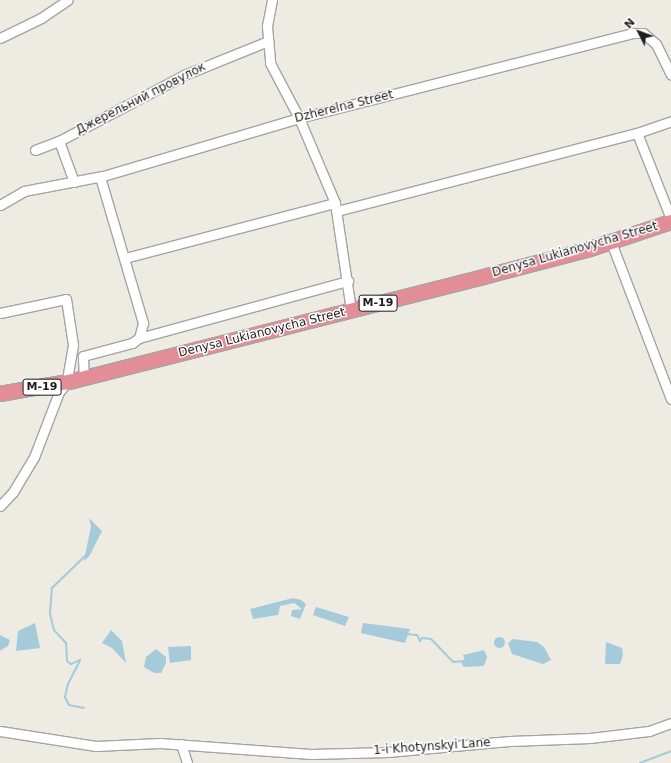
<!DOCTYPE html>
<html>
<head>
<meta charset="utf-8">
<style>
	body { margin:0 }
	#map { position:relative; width:671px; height:763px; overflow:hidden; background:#eeebe3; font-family:"DejaVu Sans",sans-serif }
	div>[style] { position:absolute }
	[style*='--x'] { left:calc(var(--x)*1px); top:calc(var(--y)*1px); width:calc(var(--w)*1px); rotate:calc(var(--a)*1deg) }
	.water>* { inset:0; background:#a5cada }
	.round { border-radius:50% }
	.stream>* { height:2px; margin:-1px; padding:0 1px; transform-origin:1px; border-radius:1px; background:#a5cada }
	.roads { filter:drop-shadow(1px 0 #a4a4a4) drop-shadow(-1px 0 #a4a4a4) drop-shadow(0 1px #a4a4a4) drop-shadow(0 -1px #a4a4a4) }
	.minor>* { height:9px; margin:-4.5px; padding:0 4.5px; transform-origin:4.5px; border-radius:4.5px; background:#fff }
	.highway>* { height:14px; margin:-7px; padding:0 7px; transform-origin:7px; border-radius:7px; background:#e38d97 }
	span { translate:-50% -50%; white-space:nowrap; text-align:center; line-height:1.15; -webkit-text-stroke:3px #fff; paint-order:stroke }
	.shield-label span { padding:1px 3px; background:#fff; border:1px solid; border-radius:3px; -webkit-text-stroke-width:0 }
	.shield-label { font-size:11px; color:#1d1d1d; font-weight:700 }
	.street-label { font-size:12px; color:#1d1d1d }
	.north { position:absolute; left:619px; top:12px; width:40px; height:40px; -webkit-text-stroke:3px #fff; paint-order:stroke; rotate:312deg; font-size:11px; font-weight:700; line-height:16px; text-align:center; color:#1d1d1d }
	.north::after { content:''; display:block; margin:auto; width:14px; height:18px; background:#1d1d1d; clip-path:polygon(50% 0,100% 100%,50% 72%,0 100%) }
</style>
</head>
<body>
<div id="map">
	<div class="water">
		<div style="clip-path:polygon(89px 518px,102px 531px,90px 555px,84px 561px,91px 526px)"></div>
		<div style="clip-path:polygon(293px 598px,301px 600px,306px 604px,300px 619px,291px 616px,292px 610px,302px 609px,294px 603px,280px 606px,278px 615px,253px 619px,250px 609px)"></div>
		<div style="clip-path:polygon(316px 607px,349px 617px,345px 626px,313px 615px)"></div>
		<div style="clip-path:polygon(35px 623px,40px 648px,16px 651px,18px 631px)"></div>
		<div style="clip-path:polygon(363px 623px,410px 629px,405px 643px,361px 633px)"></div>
		<div style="clip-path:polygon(111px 630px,122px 641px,126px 663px,112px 648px,102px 643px)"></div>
		<div style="clip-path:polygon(0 635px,10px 640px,8px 646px,0 651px)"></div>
		<div class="round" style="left:493.5px;top:636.5px;width:11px;height:11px"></div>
		<div style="clip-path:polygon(513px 639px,537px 642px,544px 647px,551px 660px,543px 664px,512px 654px,508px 643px)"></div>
		<div style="clip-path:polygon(606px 642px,622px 648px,623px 655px,620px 664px,605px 664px)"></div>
		<div style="clip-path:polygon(191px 646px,191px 660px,170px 663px,168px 647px)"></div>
		<div style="clip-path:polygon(156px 649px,166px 657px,166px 663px,161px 673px,154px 673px,144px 667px,146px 657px)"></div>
		<div style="clip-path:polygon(484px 650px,487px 657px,484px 666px,464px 667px,461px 663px,465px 661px,463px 655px)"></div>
	</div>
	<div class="stream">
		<div style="--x:406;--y:634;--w:11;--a:5"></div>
		<div style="--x:417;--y:635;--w:7;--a:63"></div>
		<div style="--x:420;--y:641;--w:4;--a:-56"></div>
		<div style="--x:422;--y:638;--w:9;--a:6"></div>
		<div style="--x:431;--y:639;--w:32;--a:46"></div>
		<div style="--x:453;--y:662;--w:12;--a:-5"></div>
		<div style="--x:84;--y:708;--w:15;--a:-169"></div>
		<div style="--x:69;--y:705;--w:9;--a:-117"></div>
		<div style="--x:65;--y:697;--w:13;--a:-77"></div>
		<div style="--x:68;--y:684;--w:27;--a:-63"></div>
		<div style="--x:80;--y:660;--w:10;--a:156"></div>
		<div style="--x:71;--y:664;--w:5;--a:-143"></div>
		<div style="--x:67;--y:661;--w:18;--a:-93"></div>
		<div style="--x:66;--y:643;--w:18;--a:-133"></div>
		<div style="--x:54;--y:630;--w:16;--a:-104"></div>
		<div style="--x:50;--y:614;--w:26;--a:-86"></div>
		<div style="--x:52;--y:588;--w:47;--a:-44.1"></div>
		<div style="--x:640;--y:763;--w:33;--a:-21"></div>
	</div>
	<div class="roads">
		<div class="minor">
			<div style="--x:272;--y:0;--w:26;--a:101"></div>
			<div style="--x:267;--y:26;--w:37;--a:85"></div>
			<div style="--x:270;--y:63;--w:62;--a:62.2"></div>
			<div style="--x:299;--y:118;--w:92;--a:67"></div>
			<div style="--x:335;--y:203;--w:108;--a:81.5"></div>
			<div style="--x:0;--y:38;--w:46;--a:-26"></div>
			<div style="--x:41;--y:18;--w:32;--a:-34"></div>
			<div style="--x:637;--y:133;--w:92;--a:68.4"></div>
			<div style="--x:35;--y:150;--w:26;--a:-21"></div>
			<div style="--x:74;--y:182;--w:44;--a:-110.1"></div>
			<div style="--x:59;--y:141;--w:141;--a:-27.8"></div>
			<div style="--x:184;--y:75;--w:91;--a:-22"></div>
			<div style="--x:0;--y:205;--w:28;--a:-30"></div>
			<div style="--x:24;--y:191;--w:80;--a:-10.8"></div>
			<div style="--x:103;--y:176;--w:204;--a:-16.5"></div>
			<div style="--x:299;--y:118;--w:345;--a:-14.3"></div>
			<div style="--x:633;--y:33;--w:10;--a:0"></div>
			<div style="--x:643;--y:33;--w:17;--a:40"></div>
			<div style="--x:656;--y:44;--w:34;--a:64"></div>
			<div style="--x:337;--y:211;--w:310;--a:-14.6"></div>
			<div style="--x:637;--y:133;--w:36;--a:-19"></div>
			<div style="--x:611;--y:242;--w:168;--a:69.1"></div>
			<div style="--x:125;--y:258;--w:217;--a:-14.7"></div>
			<div style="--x:0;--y:313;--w:67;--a:-12"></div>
			<div style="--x:66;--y:299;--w:47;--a:81.3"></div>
			<div style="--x:73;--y:345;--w:39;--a:100"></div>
			<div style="--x:66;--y:383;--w:11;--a:128"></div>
			<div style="--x:59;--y:392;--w:70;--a:111"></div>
			<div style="--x:34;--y:457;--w:41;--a:121"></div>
			<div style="--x:13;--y:492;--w:19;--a:133"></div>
			<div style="--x:139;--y:338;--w:217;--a:-15.3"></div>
			<div style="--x:84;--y:378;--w:22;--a:-93"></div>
			<div style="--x:83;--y:356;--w:51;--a:-14.9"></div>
			<div style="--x:132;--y:343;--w:9;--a:-36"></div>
			<div style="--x:139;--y:338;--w:16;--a:-75"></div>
			<div style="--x:143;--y:323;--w:152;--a:-106.4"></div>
			<div style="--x:0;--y:731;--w:97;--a:8.9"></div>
			<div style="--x:96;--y:746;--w:64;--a:-2.7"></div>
			<div style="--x:160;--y:743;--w:151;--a:4.2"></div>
			<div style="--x:311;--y:754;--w:77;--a:-1.5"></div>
			<div style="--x:388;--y:752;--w:122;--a:-5.2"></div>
			<div style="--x:510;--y:741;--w:80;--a:-2.1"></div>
			<div style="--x:590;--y:738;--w:59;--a:-6.8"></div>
			<div style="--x:649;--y:731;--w:23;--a:-20"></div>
			<div style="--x:181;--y:744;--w:20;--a:72"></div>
		</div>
		<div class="highway">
			<div style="--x:0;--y:394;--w:74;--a:-10.1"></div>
			<div style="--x:73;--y:381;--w:427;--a:-14.2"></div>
			<div style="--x:487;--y:276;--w:103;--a:-14.6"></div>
			<div style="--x:587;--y:250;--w:89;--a:-18.4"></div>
		</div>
	</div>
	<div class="shield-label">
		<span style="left:378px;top:303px">М-19</span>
		<span style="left:42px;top:387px">М-19</span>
	</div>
	<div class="street-label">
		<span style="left:141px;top:99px;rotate:-27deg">Джерельний провулок</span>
		<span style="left:344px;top:107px;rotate:-14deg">Dzherelna Street</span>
		<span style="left:575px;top:250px;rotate:-16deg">Denysa Lukianovycha Street</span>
		<span style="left:262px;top:333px;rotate:-14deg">Denysa Lukianovycha Street</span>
		<span style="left:432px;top:747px;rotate:-4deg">1-i Khotynskyi Lane</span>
	</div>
	<div class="north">N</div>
</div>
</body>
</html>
